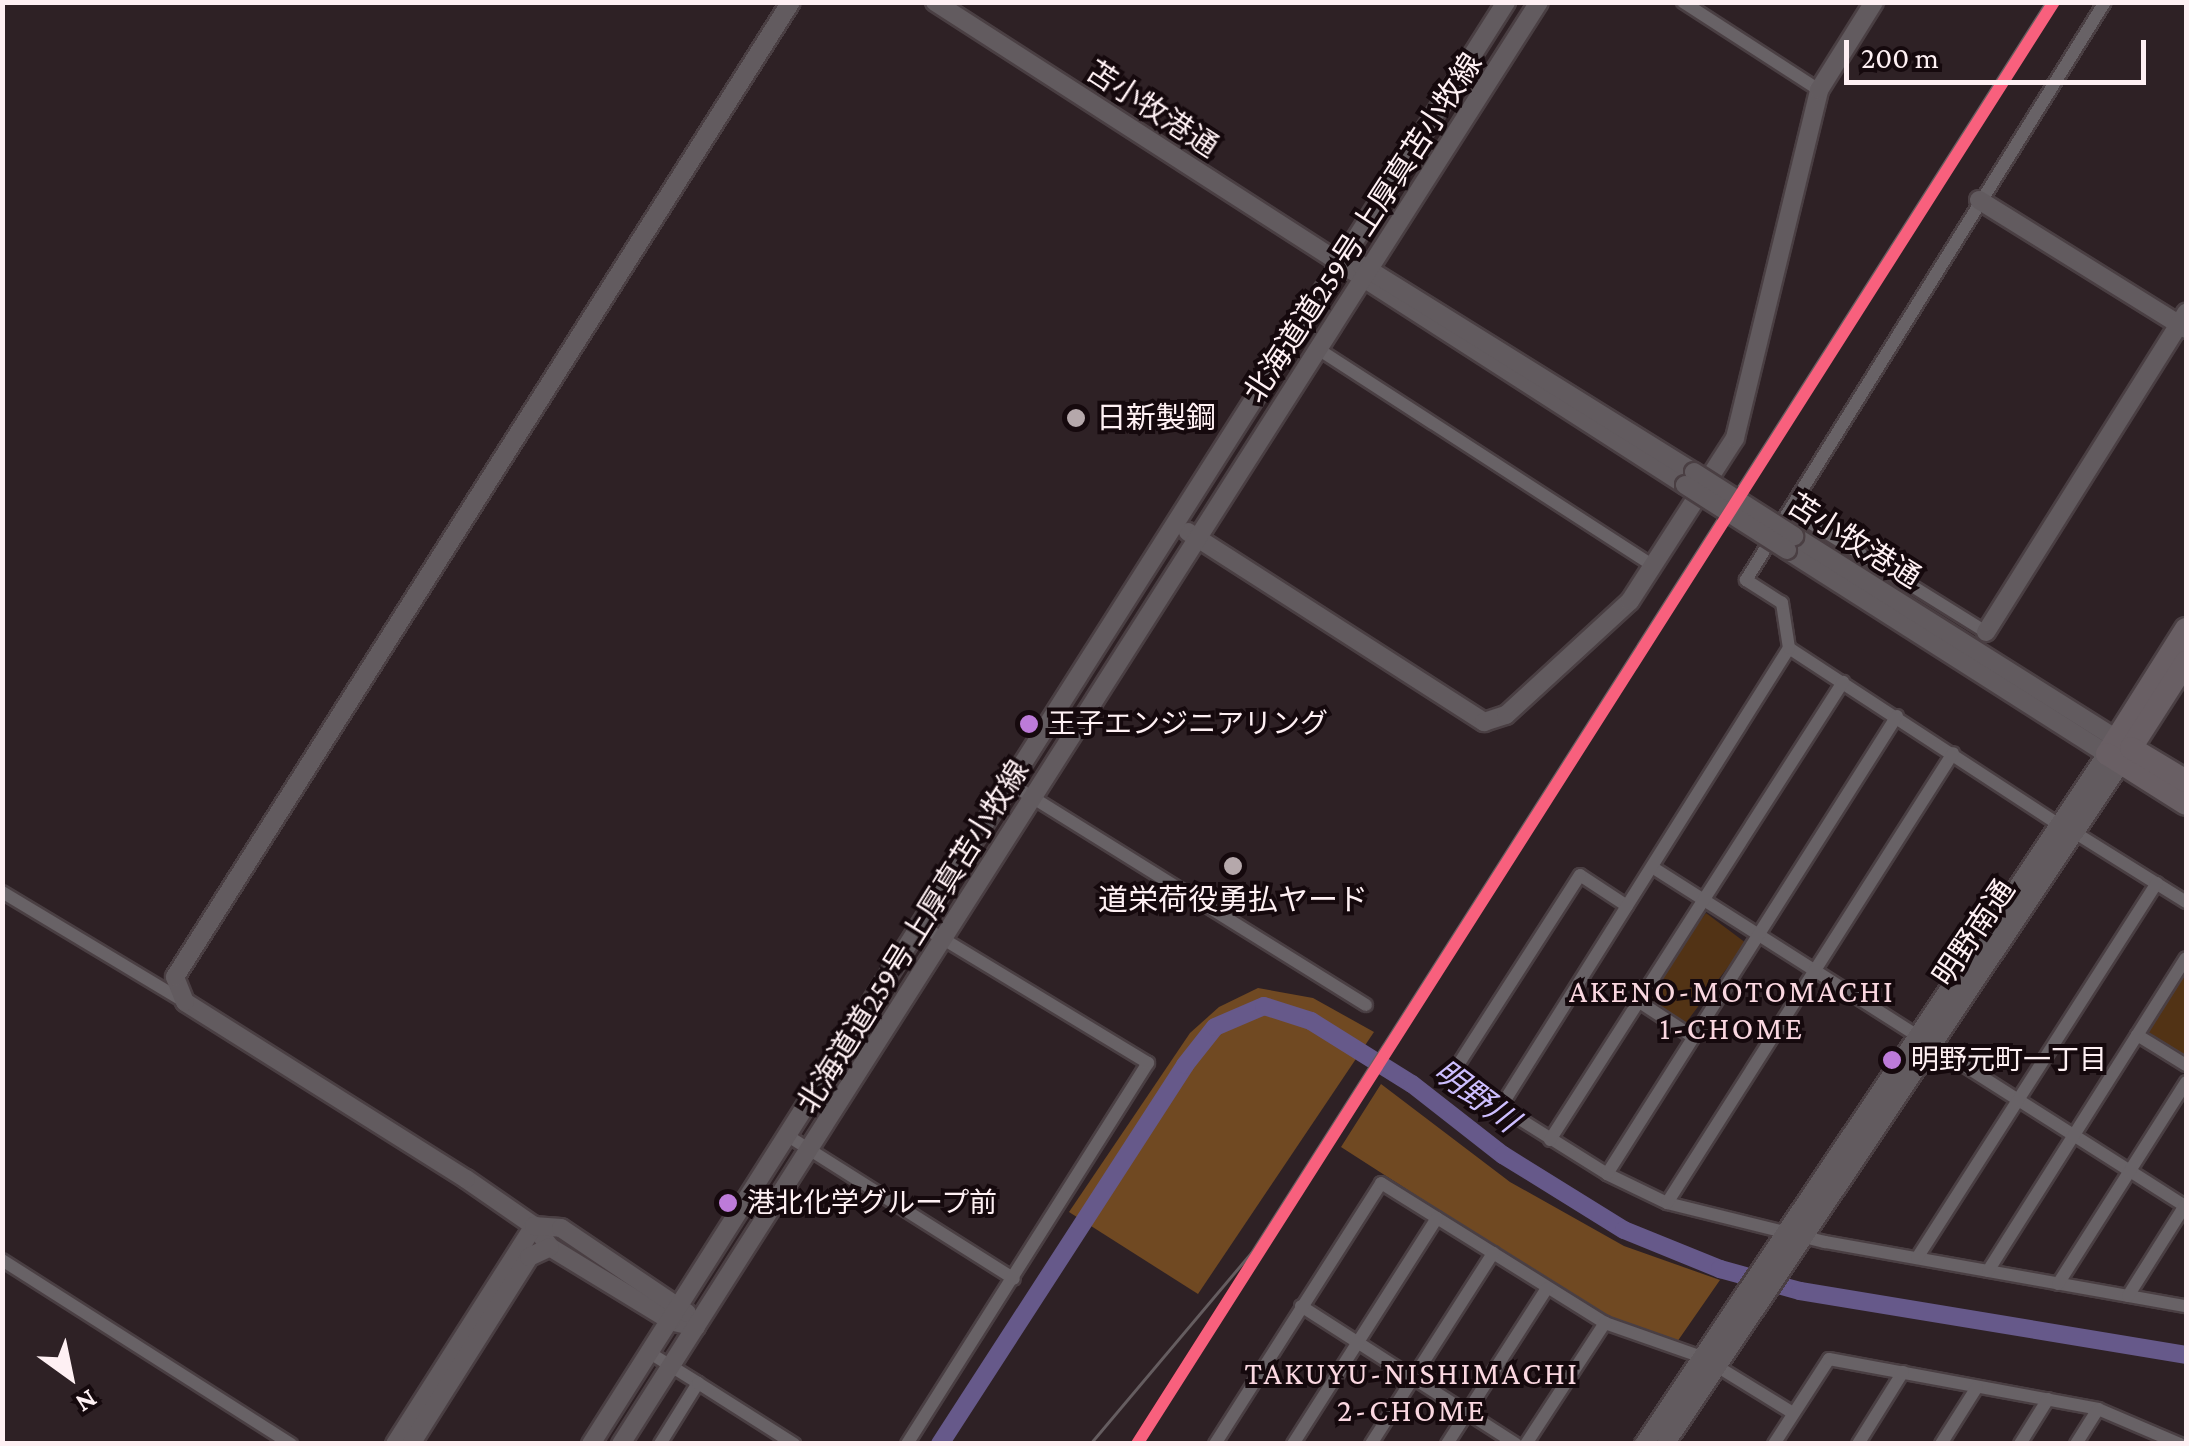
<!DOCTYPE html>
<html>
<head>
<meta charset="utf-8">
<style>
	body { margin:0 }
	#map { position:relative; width:2189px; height:1446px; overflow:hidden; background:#2e2125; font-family:"Crimson Pro","Noto Sans JP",serif }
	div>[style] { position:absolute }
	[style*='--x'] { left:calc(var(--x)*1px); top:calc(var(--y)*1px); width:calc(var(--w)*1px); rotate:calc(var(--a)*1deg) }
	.green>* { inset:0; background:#523315; transform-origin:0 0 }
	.forest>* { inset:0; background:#704922 }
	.river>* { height:18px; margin:-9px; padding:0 9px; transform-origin:9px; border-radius:9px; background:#66598a }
	.roads { filter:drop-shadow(2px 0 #4a3f43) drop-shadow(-2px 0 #4a3f43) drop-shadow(0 2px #4a3f43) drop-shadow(0 -2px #4a3f43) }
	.street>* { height:12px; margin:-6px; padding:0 6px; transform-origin:6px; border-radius:6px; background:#686266 }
	.secondary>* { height:18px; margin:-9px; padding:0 9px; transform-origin:9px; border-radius:9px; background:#625b5f }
	.highway>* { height:22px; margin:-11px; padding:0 11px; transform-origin:11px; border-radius:11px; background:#695f64 }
	.rail>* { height:2.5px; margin:-1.25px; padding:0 1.25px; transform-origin:1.25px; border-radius:1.25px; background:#655d60 }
	.bridges { filter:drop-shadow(2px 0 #4a3f43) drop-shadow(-2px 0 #4a3f43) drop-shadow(0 2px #4a3f43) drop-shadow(0 -2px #4a3f43) }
	.secondary-bridge>* { height:18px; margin:-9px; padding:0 9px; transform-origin:9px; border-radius:9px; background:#625b5f }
	.rail-1>* { height:12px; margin:-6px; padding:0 6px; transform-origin:6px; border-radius:6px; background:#f8607d }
	.dots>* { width:28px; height:28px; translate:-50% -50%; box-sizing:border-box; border:5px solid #15090d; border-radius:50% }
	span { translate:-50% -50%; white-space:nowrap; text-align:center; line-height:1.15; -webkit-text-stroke:8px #15090d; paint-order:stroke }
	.bus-label { font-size:28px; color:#fef0f3 }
	.left { translate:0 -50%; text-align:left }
	.street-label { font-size:30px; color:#fef0f3 }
	.poi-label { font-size:30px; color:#fef0f3 }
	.neighbourhood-label { font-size:32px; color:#fad7e0; letter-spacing:2.5px }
	.water-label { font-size:32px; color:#cdbeff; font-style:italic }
	.frame { position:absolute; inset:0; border:5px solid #fef0f3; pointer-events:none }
	.north { position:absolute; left:20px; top:1326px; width:100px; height:100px; -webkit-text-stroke:8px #15090d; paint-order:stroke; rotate:147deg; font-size:28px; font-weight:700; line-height:40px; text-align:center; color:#fef0f3 }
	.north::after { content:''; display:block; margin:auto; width:35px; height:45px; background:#fef0f3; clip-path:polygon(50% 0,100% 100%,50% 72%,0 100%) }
	.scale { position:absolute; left:1844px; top:40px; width:302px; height:45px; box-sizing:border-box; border:5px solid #fef0f3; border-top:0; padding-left:12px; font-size:30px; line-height:35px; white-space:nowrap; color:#fef0f3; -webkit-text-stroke:8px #15090d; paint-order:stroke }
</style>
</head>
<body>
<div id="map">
	<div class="green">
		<div style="left:1706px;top:913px;width:50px;height:102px;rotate:37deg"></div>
		<div style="clip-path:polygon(2186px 970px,2186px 1057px,2147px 1031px)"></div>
	</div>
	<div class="forest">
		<div style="clip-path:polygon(1258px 988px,1313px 998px,1374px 1032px,1198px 1294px,1069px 1212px,1190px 1033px,1219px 1007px)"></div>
		<div style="clip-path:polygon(1381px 1084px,1510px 1182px,1624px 1246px,1720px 1280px,1677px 1342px,1604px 1316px,1341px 1147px)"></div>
	</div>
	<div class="river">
		<div style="--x:940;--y:1444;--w:451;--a:-57.1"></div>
		<div style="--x:1185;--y:1065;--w:48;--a:-51.7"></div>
		<div style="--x:1215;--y:1027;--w:53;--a:-23.2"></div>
		<div style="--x:1264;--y:1006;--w:49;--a:17.7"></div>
		<div style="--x:1311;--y:1021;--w:119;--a:32"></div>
		<div style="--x:1412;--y:1084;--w:115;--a:38"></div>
		<div style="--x:1503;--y:1155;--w:142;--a:31.8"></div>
		<div style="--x:1624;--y:1230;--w:104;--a:22.1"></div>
		<div style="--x:1720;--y:1269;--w:83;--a:15.4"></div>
		<div style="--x:1800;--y:1291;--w:391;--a:9.4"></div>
	</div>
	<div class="roads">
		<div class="street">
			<div style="--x:1683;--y:2;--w:162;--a:32.9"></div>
			<div style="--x:1318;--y:349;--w:400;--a:32.9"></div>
			<div style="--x:1790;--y:510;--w:231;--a:31.9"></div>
			<div style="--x:1789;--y:648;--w:324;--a:33.2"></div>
			<div style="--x:1011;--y:784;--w:418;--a:31.9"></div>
			<div style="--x:2074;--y:832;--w:132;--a:32"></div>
			<div style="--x:1652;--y:867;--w:632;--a:32.46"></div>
			<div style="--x:2;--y:892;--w:214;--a:31"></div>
			<div style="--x:1627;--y:906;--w:56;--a:-146.6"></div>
			<div style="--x:1580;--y:875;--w:239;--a:122.7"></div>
			<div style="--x:1451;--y:1076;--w:184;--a:32.1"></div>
			<div style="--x:1607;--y:1174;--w:67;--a:25.8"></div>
			<div style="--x:1667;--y:1203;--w:163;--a:13.9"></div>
			<div style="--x:1825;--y:1242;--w:367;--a:10.1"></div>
			<div style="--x:1638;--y:1001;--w:66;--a:33.2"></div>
			<div style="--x:2137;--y:1035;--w:57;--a:31.5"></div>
			<div style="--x:1500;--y:1108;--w:543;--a:-57.86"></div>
			<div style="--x:1789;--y:648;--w:46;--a:-98.8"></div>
			<div style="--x:1782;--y:603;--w:43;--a:-147.4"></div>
			<div style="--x:1746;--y:580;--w:680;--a:-58.16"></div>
			<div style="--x:788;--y:1136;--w:267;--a:32.3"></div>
			<div style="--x:1550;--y:1140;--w:544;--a:-57.39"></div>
			<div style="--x:1607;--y:1174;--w:542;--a:-57.66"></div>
			<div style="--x:1667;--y:1203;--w:533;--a:-57.56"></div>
			<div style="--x:1917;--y:1258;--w:445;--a:-57.4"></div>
			<div style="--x:2;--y:1260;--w:343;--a:32.5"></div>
			<div style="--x:1988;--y:1271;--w:370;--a:-57.7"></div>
			<div style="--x:2058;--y:1284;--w:239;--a:-57.6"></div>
			<div style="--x:2128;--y:1296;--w:109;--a:-57.8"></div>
			<div style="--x:1301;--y:1306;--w:255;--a:32.7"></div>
			<div style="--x:650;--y:1353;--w:57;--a:32"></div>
			<div style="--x:660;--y:1444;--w:72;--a:-58.1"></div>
			<div style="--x:698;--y:1383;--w:114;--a:32.4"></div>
			<div style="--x:907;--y:1444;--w:451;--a:-57.7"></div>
			<div style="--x:1148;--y:1063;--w:264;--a:-148.8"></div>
			<div style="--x:1215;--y:1444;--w:309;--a:-57.5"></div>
			<div style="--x:1381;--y:1183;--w:264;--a:32"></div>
			<div style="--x:1605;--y:1323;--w:103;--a:19.3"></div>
			<div style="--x:1702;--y:1357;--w:107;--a:31.6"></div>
			<div style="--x:1293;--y:1444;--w:268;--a:-57.5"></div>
			<div style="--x:1371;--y:1444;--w:227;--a:-57.4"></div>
			<div style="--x:1447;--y:1444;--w:185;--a:-57.3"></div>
			<div style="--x:1526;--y:1444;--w:145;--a:-56.9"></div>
			<div style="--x:1774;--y:1444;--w:101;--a:-57.1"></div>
			<div style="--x:1829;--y:1359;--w:274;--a:10.5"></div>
			<div style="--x:2098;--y:1409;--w:89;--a:23.1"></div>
			<div style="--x:1858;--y:1444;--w:85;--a:-58"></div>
			<div style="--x:1941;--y:1444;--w:67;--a:-57.7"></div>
			<div style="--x:2020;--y:1444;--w:53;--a:-58.1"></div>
			<div style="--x:2076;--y:1444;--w:41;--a:-57.8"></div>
		</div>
		<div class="secondary">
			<div style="--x:935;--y:2;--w:892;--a:32.78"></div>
			<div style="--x:1979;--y:200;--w:244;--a:31.9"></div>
			<div style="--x:1361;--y:265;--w:392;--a:31.9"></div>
			<div style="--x:1188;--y:532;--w:352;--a:32.7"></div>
			<div style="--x:1484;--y:722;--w:23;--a:-18"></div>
			<div style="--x:1506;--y:715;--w:168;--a:-42.6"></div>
			<div style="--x:1630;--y:601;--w:194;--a:-57.2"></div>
			<div style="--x:1735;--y:438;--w:358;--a:-76.4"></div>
			<div style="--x:1819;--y:90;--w:104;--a:-58"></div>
			<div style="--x:1986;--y:632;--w:377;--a:-57.9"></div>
			<div style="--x:696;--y:1327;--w:26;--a:-167"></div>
			<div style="--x:671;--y:1321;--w:142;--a:-148.6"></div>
			<div style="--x:550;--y:1247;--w:26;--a:-127"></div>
			<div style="--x:534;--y:1226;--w:83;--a:-145.3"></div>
			<div style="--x:466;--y:1179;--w:332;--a:-147.8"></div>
			<div style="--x:185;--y:1002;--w:27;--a:-112"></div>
			<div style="--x:175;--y:977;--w:1153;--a:-57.72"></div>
			<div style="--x:395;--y:1444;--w:259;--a:-57.5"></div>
			<div style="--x:534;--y:1226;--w:27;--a:4"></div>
			<div style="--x:561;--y:1228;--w:152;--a:34"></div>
			<div style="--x:411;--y:1444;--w:221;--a:-57.7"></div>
			<div style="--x:529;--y:1257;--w:23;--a:-25"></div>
			<div style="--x:591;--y:1444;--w:1708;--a:-57.6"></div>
			<div style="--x:621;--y:1444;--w:1709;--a:-57.52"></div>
			<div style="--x:1644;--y:1444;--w:831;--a:-56.14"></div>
			<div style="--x:2107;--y:754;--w:379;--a:-147.5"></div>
			<div style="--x:1665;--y:1444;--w:838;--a:-56.2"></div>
			<div style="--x:2131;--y:748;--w:398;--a:-147.8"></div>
		</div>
		<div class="highway">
			<div style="--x:2186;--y:629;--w:148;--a:122.3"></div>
			<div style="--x:2107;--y:754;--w:93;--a:32.3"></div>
			<div style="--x:2186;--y:662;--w:102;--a:122.6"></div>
			<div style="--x:2131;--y:748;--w:64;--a:31"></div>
		</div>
	</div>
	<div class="rail">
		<div style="--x:1090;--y:1444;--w:250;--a:-49.9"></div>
		<div style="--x:1251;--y:1253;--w:1482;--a:-57.56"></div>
	</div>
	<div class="bridges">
		<div class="secondary-bridge">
			<div style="--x:1694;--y:472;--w:119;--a:32.6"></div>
			<div style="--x:1685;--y:485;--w:121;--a:32.5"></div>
		</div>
	</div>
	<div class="rail-1">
		<div style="--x:1137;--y:1444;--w:1709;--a:-57.55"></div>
	</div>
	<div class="dots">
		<div style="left:1076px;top:418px;background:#b5a8ab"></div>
		<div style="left:1029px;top:724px;background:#bd7bd9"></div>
		<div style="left:1233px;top:866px;background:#b5a8ab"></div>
		<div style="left:1892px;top:1060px;background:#bd7bd9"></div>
		<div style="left:728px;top:1203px;background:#bd7bd9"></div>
	</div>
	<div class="bus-label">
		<span class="left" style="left:1048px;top:724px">王子エンジニアリング</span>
		<span class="left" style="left:1911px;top:1060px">明野元町一丁目</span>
		<span class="left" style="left:747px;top:1203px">港北化学グループ前</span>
	</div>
	<div class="street-label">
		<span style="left:1152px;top:109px;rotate:33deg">苫小牧港通</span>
		<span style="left:1363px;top:228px;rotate:-57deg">北海道道259号 上厚真苫小牧線</span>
		<span style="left:1854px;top:541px;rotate:32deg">苫小牧港通</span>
		<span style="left:1974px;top:933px;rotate:-56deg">明野南通</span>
		<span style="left:913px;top:937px;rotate:-58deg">北海道道259号 上厚真苫小牧線</span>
	</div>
	<div class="poi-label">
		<span class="left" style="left:1096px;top:418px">日新製鋼</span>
		<span style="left:1233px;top:900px">道栄荷役勇払ヤード</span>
	</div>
	<div class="neighbourhood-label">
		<span style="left:1732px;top:1010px">AKENO-MOTOMACHI<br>1-CHOME</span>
		<span style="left:1412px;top:1392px">TAKUYU-NISHIMACHI<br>2-CHOME</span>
	</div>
	<div class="water-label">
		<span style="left:1476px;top:1096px;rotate:37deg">明野川</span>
	</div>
	<div class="frame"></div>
	<div class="north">N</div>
	<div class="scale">200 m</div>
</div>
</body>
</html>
